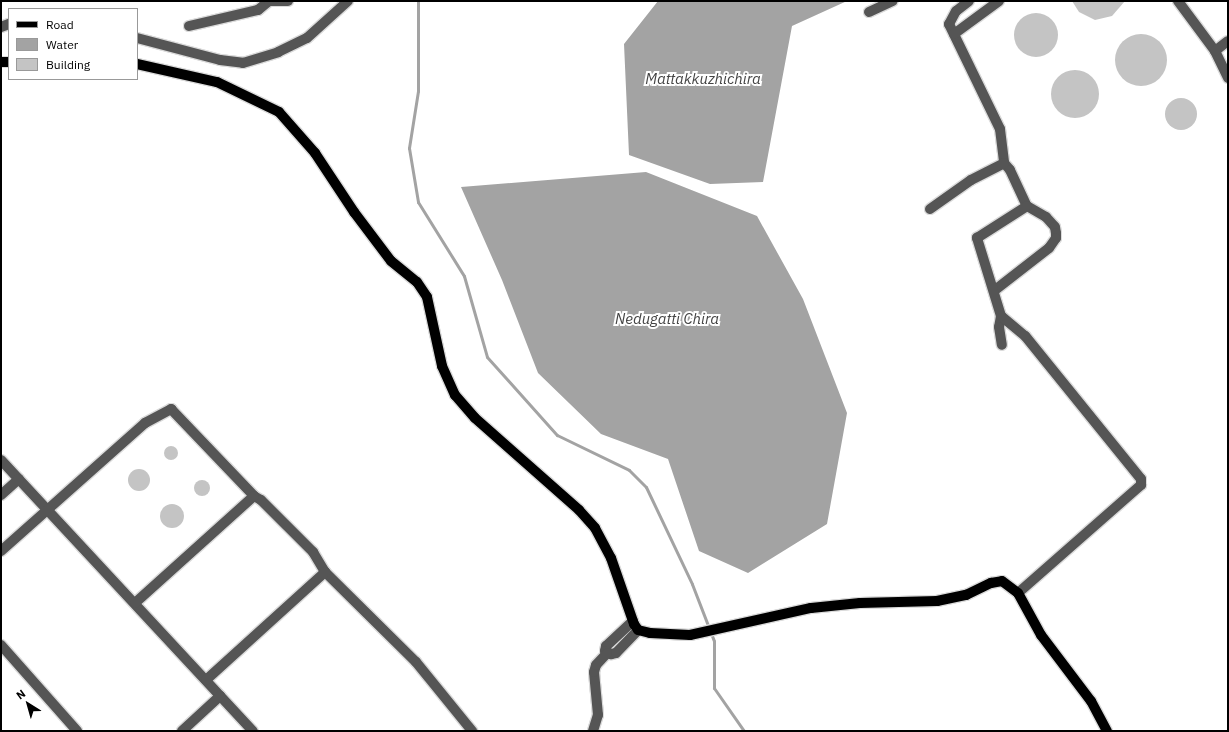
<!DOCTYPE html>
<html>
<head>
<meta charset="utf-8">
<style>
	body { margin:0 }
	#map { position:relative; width:1229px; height:732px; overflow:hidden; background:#fff; font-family:"IBM Plex Sans",sans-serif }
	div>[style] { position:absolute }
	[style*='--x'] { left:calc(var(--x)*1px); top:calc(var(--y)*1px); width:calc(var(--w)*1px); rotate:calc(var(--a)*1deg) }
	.water>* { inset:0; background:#a3a3a3 }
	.stream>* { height:3px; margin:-1.5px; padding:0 1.5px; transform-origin:1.5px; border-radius:1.5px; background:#a3a3a3 }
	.building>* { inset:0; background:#c4c4c4 }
	.round { border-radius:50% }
	.roads { filter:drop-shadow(1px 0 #dbdbdb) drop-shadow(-1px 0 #dbdbdb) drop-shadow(0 1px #dbdbdb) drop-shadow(0 -1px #dbdbdb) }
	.minor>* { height:10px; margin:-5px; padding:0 5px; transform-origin:5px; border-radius:5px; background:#555 }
	.major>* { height:10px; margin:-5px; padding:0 5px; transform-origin:5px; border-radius:5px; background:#000 }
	span { translate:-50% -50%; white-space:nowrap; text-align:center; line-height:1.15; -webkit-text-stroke:4px #fff; paint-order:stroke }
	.water-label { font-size:15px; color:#444; font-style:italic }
	.frame { position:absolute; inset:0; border:2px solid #000; pointer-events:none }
	.legend { position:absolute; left:8px; top:8px; width:130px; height:72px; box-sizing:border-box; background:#fff; border:1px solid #999; margin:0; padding:5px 7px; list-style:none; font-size:12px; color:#000 }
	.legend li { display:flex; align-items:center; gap:8px; height:20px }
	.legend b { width:20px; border:1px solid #999 }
	.north { position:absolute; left:8px; top:684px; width:40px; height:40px; -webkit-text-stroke:3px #fff; paint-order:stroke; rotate:323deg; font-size:11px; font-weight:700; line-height:16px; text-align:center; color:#000 }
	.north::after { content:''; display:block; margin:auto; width:14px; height:18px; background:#000; clip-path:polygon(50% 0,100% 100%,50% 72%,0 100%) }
</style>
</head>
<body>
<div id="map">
	<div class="water">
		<div style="clip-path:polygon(658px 1px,847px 1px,792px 26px,763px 182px,710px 184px,629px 155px,624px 44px)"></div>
		<div style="clip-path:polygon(646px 172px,757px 216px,803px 299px,847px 413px,827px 524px,748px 573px,699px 551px,668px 459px,601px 434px,538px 373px,502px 280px,461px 187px)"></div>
	</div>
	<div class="stream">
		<div style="--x:418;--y:1;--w:90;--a:90"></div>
		<div style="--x:418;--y:91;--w:58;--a:99"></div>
		<div style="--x:409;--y:148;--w:55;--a:80.5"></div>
		<div style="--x:418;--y:202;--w:87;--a:58.1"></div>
		<div style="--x:464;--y:276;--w:84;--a:74.1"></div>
		<div style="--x:487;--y:357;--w:105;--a:48.1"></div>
		<div style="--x:557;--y:435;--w:80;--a:25.9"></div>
		<div style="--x:629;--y:470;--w:24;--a:45"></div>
		<div style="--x:646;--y:487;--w:107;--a:64.6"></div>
		<div style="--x:692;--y:584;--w:61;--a:68.9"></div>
		<div style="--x:714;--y:641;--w:47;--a:90"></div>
		<div style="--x:714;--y:688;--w:52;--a:55.1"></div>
	</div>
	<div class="building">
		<div style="clip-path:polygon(1072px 1px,1125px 1px,1112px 16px,1095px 20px,1079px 12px)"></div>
		<div class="round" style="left:1014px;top:13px;width:44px;height:44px"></div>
		<div class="round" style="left:1115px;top:34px;width:52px;height:52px"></div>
		<div class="round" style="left:1051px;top:70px;width:48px;height:48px"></div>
		<div class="round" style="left:1165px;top:98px;width:32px;height:32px"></div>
		<div class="round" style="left:164px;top:446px;width:14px;height:14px"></div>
		<div class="round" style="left:128px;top:469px;width:22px;height:22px"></div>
		<div class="round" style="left:194px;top:480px;width:16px;height:16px"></div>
		<div class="round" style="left:160px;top:504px;width:24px;height:24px"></div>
	</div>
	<div class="roads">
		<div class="minor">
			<div style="--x:969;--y:1;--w:16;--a:142"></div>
			<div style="--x:956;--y:11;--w:15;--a:118"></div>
			<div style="--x:949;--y:24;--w:117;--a:64.1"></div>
			<div style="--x:1000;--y:129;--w:34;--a:83"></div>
			<div style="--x:1004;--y:163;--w:9;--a:49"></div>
			<div style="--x:1010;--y:170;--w:40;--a:65"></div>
			<div style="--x:1027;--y:206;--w:22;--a:30"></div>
			<div style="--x:1046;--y:217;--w:13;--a:48"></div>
			<div style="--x:1055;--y:227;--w:6;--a:81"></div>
			<div style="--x:1056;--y:233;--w:5;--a:90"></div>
			<div style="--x:1056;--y:238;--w:12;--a:125"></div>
			<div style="--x:1049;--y:248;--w:68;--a:142.1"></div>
			<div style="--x:1178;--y:1;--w:62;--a:53.5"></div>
			<div style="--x:1215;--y:51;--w:30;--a:64"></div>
			<div style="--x:869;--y:12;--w:26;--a:-25"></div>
			<div style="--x:189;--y:26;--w:71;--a:-13.1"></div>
			<div style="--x:258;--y:10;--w:14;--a:-39"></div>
			<div style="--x:269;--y:1;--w:19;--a:0"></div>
			<div style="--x:1;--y:27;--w:9;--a:-21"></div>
			<div style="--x:954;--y:34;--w:56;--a:-36.3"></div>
			<div style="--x:137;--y:38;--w:86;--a:14.8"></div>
			<div style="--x:220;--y:60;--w:23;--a:7"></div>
			<div style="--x:243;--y:63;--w:37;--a:-17"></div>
			<div style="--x:278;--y:52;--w:32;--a:-26"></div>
			<div style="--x:307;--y:38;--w:55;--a:-42.1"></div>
			<div style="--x:1215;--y:51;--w:16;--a:-38"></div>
			<div style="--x:930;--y:209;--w:50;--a:-35.3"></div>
			<div style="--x:971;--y:180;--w:37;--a:-27"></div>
			<div style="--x:1001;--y:316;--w:11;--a:100"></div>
			<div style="--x:999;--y:327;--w:18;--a:81"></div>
			<div style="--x:1;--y:460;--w:370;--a:47.1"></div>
			<div style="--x:1;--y:495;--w:24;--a:-42"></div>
			<div style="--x:1;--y:551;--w:193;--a:-41.6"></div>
			<div style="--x:145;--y:423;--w:30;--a:-28"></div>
			<div style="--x:171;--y:409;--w:120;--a:46.3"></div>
			<div style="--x:254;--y:496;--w:8;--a:30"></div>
			<div style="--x:261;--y:500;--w:74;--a:45"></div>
			<div style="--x:313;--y:552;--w:23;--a:59"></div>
			<div style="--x:325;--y:572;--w:128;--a:44.7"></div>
			<div style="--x:416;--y:662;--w:89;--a:50.9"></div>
			<div style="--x:1018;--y:593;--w:164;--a:-41.3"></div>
			<div style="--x:1141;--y:485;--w:6;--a:-90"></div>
			<div style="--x:1141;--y:479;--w:184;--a:-129"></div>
			<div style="--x:1025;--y:336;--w:31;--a:-140"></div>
			<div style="--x:1001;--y:316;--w:82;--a:-107.1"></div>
			<div style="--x:977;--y:238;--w:59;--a:-32.6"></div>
			<div style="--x:135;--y:603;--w:160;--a:-42"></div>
			<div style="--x:633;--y:621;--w:37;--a:137"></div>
			<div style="--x:606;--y:646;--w:5;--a:101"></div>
			<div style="--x:605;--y:651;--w:7;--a:27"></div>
			<div style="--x:611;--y:654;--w:5;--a:-11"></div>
			<div style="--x:616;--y:653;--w:32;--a:-46"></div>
			<div style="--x:1;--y:645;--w:115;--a:48.5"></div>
			<div style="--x:206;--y:680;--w:161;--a:-42.2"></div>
			<div style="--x:182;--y:731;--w:52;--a:-42.6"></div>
			<div style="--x:593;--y:731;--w:17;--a:-73"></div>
			<div style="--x:598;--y:715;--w:43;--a:-95.3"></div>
			<div style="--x:594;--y:672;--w:7;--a:-74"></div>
			<div style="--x:596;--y:665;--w:16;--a:-47"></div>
		</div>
		<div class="major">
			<div style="--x:1;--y:62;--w:8;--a:0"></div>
			<div style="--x:137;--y:64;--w:82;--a:12.7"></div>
			<div style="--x:217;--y:82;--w:69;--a:25.8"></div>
			<div style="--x:279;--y:112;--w:55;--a:48.7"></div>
			<div style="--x:315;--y:153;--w:71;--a:56.5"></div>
			<div style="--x:354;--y:212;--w:61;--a:52.9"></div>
			<div style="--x:391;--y:261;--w:33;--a:39"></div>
			<div style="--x:417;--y:282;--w:18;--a:56"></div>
			<div style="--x:427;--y:297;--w:71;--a:77.7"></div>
			<div style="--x:442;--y:366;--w:32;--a:66"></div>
			<div style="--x:455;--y:395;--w:30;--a:49"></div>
			<div style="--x:475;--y:418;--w:139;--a:41.5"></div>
			<div style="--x:579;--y:510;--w:24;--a:48"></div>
			<div style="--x:595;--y:528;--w:34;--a:62"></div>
			<div style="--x:611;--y:558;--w:70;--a:70.8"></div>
			<div style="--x:634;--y:624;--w:7;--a:56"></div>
			<div style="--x:638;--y:630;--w:12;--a:14"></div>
			<div style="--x:650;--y:633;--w:40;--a:2.9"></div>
			<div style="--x:690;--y:635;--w:124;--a:-12.6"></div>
			<div style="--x:811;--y:608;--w:49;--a:-5.8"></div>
			<div style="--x:860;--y:603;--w:77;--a:-1.5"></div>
			<div style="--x:937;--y:601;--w:30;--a:-12"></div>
			<div style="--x:966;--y:595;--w:28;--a:-26"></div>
			<div style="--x:991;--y:583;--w:11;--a:-10"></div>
			<div style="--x:1002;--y:581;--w:20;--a:37"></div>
			<div style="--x:1018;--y:593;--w:48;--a:61.3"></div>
			<div style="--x:1041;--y:635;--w:83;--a:52.9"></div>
			<div style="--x:1091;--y:701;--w:34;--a:62"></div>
		</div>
	</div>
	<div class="water-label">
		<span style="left:703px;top:79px">Mattakkuzhichira</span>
		<span style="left:667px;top:319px">Nedugatti Chira</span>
	</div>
	<div class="frame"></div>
	<ul class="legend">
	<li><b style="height:5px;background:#000"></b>Road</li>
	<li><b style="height:11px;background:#a3a3a3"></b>Water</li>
	<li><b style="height:11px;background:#c4c4c4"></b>Building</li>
	</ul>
	<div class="north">N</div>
</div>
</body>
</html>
